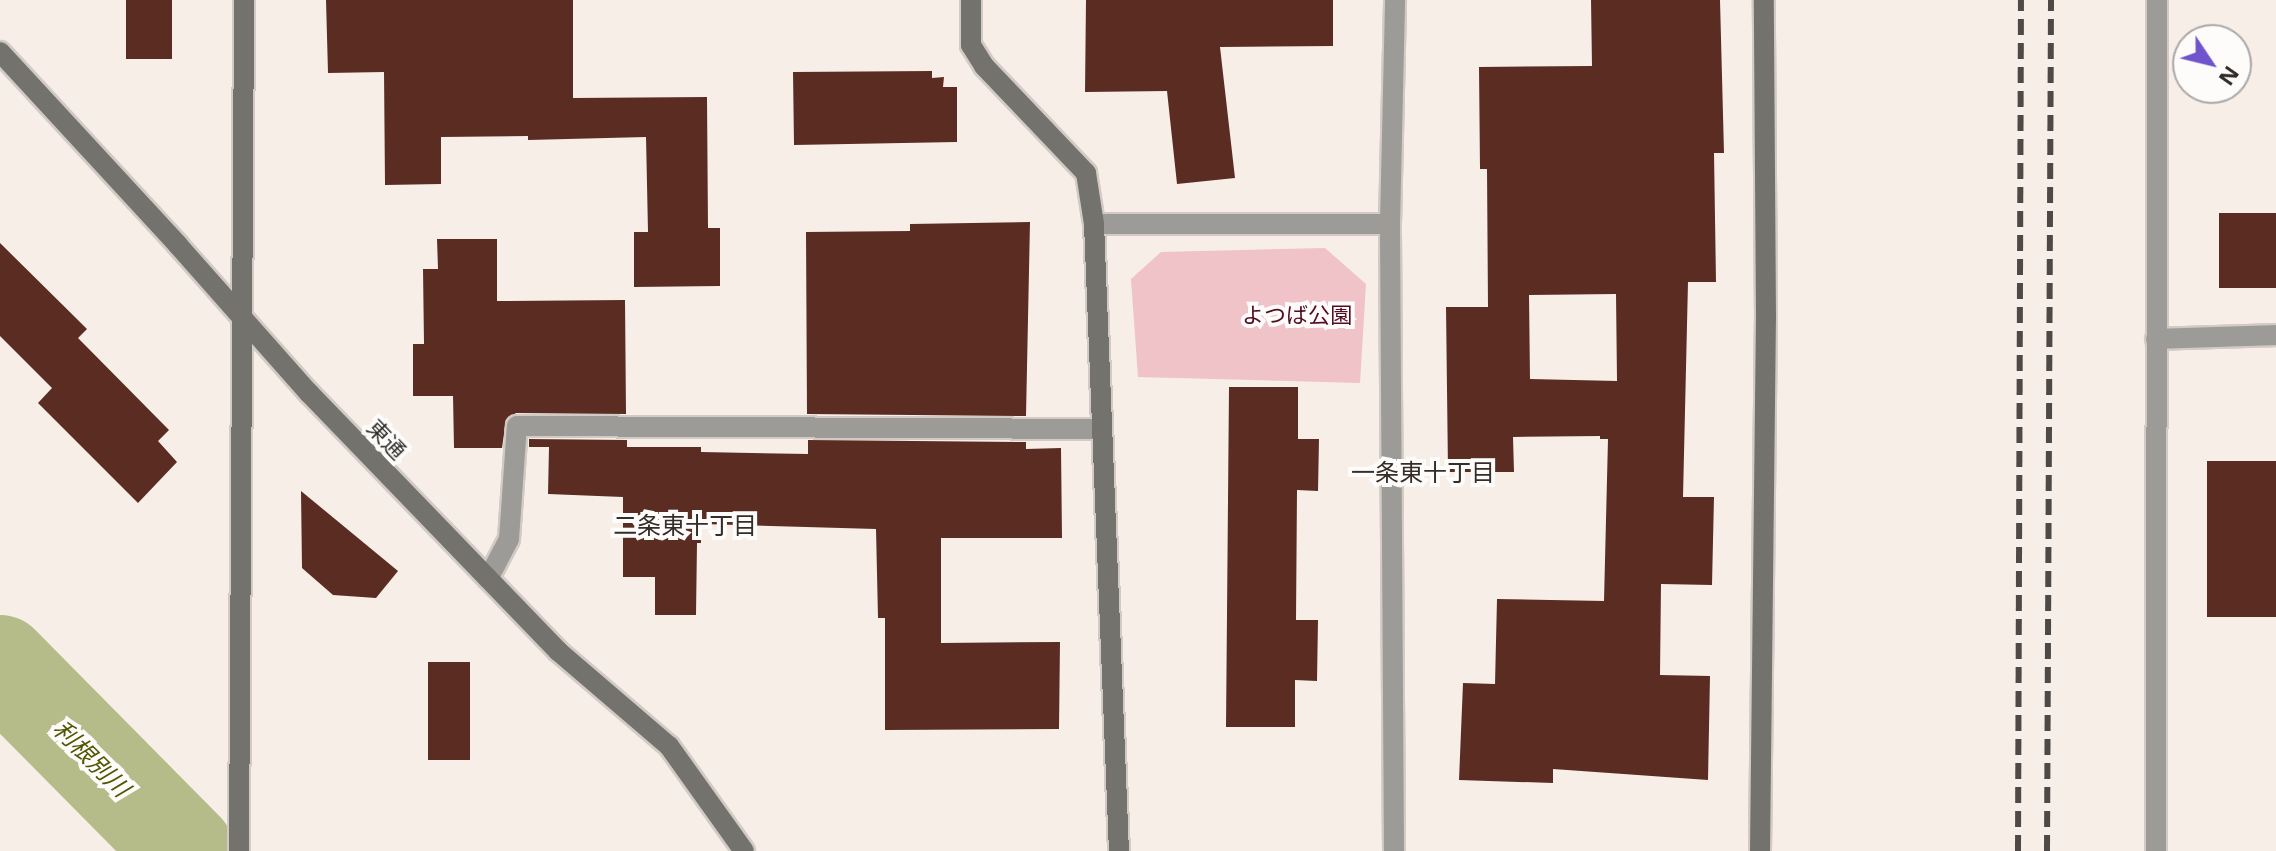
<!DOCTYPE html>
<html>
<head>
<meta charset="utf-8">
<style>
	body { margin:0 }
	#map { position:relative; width:2276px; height:851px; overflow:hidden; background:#f6eee7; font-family:"Open Sans","Noto Sans JP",sans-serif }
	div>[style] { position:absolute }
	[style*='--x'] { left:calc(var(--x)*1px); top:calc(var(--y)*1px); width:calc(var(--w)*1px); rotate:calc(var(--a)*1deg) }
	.green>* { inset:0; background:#f0c3c9 }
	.river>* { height:98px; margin:-49px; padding:0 49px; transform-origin:49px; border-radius:49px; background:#b5bc89 }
	.building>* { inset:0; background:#5b2d22; transform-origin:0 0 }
	.roads { filter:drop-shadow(2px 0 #d2cbc5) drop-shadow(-2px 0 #d2cbc5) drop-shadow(0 2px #d2cbc5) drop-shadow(0 -2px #d2cbc5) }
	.street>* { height:20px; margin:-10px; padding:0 10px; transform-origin:10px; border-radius:10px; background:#9c9b97 }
	.secondary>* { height:20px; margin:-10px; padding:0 10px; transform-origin:10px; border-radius:10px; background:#74726c }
	.rail>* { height:6px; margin-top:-3px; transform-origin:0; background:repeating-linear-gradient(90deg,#4d4946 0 16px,transparent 0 24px) }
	span { translate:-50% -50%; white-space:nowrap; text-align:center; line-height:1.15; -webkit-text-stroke:8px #fefcfb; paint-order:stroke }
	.park-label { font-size:22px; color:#510d21 }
	.street-label { font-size:22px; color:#2e2b28 }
	.neighbourhood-label { font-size:24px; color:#342d28 }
	.water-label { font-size:24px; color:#515700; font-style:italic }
	.north { position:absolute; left:2172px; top:24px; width:80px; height:80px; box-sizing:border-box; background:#fefcfb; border:2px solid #aba8a7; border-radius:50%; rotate:125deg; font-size:22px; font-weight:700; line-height:32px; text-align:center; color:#2e2b28 }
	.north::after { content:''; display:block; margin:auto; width:28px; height:36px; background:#6f54ce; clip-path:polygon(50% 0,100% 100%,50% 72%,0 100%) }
</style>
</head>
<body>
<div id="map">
	<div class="green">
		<div style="clip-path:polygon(1325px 248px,1366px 284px,1360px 383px,1138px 377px,1131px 279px,1161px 252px)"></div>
	</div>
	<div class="river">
		<div style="--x:0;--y:664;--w:263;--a:45.3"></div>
	</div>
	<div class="building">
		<div style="left:126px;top:0;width:46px;height:59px"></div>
		<div style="clip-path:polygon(326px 0,573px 0,573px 98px,707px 97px,708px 228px,720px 228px,720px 286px,634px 287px,634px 232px,648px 232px,646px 137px,528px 140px,528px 136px,441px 137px,441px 184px,385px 185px,384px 72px,328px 73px)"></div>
		<div style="clip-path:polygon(1086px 0,1333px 0,1333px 46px,1220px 47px,1235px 178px,1177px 184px,1167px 91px,1085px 92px)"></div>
		<div style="clip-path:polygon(evenodd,1591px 0,1720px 0,1724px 153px,1714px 153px,1716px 282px,1688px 282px,1683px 497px,1714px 497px,1712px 585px,1661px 584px,1660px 675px,1710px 676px,1708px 780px,1553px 769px,1553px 783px,1459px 780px,1463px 683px,1495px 684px,1497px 599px,1604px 601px,1608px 439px,1600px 439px,1600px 436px,1513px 437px,1514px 472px,1448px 472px,1446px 307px,1488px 307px,1487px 169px,1480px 169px,1479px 67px,1592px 66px,1591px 0,1616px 294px,1617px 381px,1530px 379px,1529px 295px,1616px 294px)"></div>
		<div style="clip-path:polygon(932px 71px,932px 78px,944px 77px,943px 87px,957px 87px,957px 142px,794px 145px,793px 72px)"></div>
		<div style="left:2276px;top:213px;width:75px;height:57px;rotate:90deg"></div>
		<div style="clip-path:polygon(1030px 222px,1026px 416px,807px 414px,806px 232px,910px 231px,910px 224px)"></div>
		<div style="clip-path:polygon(437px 239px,497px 239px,497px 301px,625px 300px,626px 414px,516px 413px,506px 420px,502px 448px,454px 448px,453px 396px,413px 396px,413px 344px,424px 344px,423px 269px,438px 269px)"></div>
		<div style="clip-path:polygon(0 243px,87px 329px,78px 338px,169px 430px,158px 441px,177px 462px,138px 503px,38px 403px,52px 388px,0 336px)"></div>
		<div style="clip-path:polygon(1229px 387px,1298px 387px,1298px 439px,1319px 439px,1318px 491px,1297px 490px,1296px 620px,1318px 620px,1317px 681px,1295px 680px,1295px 727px,1226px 727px)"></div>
		<div style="clip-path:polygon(529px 439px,627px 440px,627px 447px,701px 447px,701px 452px,808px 454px,808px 440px,1026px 442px,1026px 449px,1061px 448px,1062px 538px,941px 538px,941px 643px,1060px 642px,1059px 729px,885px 730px,885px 618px,878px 618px,876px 529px,701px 524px,701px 543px,697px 543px,696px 615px,655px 615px,655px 577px,623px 577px,623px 497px,548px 494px,549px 447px,529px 447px)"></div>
		<div style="left:2276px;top:461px;width:156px;height:69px;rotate:90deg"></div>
		<div style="clip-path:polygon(301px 491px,398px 571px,376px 598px,333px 595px,302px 568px)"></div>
		<div style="left:428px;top:662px;width:42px;height:98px"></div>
	</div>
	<div class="roads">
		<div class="street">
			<div style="--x:1094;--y:224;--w:296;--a:0"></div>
			<div style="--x:2156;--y:339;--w:120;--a:-1.9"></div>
			<div style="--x:488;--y:579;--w:45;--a:-62.3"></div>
			<div style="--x:509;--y:539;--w:113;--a:-86"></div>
			<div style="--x:517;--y:426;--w:585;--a:0.29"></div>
			<div style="--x:1394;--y:851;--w:627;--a:-90.37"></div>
			<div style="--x:1390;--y:224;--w:224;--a:-88.7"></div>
			<div style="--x:2156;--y:851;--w:851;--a:-89.93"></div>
		</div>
		<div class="secondary">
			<div style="--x:971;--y:0;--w:45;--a:90"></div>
			<div style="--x:971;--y:45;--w:25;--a:58"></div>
			<div style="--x:984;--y:66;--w:148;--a:46.4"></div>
			<div style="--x:1086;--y:173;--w:52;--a:81.1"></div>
			<div style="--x:1094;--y:224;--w:627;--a:87.72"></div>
			<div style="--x:0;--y:52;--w:263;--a:47.3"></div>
			<div style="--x:178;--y:245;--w:198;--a:48.5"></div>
			<div style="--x:309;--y:393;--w:359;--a:46"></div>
			<div style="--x:558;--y:651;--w:146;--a:40.6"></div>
			<div style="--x:669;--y:746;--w:129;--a:54.5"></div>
			<div style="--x:239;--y:851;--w:851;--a:-89.66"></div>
			<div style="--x:1760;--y:851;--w:533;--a:-89.36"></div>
			<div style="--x:1766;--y:318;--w:318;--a:-90.4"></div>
		</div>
	</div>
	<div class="rail">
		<div style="--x:2018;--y:851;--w:851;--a:-89.8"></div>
		<div style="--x:2047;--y:851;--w:851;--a:-89.73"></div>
	</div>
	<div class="park-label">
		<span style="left:1297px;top:315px">よつば公園</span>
	</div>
	<div class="street-label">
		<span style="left:387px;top:439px;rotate:46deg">東通</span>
	</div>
	<div class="neighbourhood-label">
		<span style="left:1423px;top:472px">一条東十丁目</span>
		<span style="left:685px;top:525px">二条東十丁目</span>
	</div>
	<div class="water-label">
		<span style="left:92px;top:758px;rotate:45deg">利根別川</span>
	</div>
	<div class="north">N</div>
</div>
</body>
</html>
